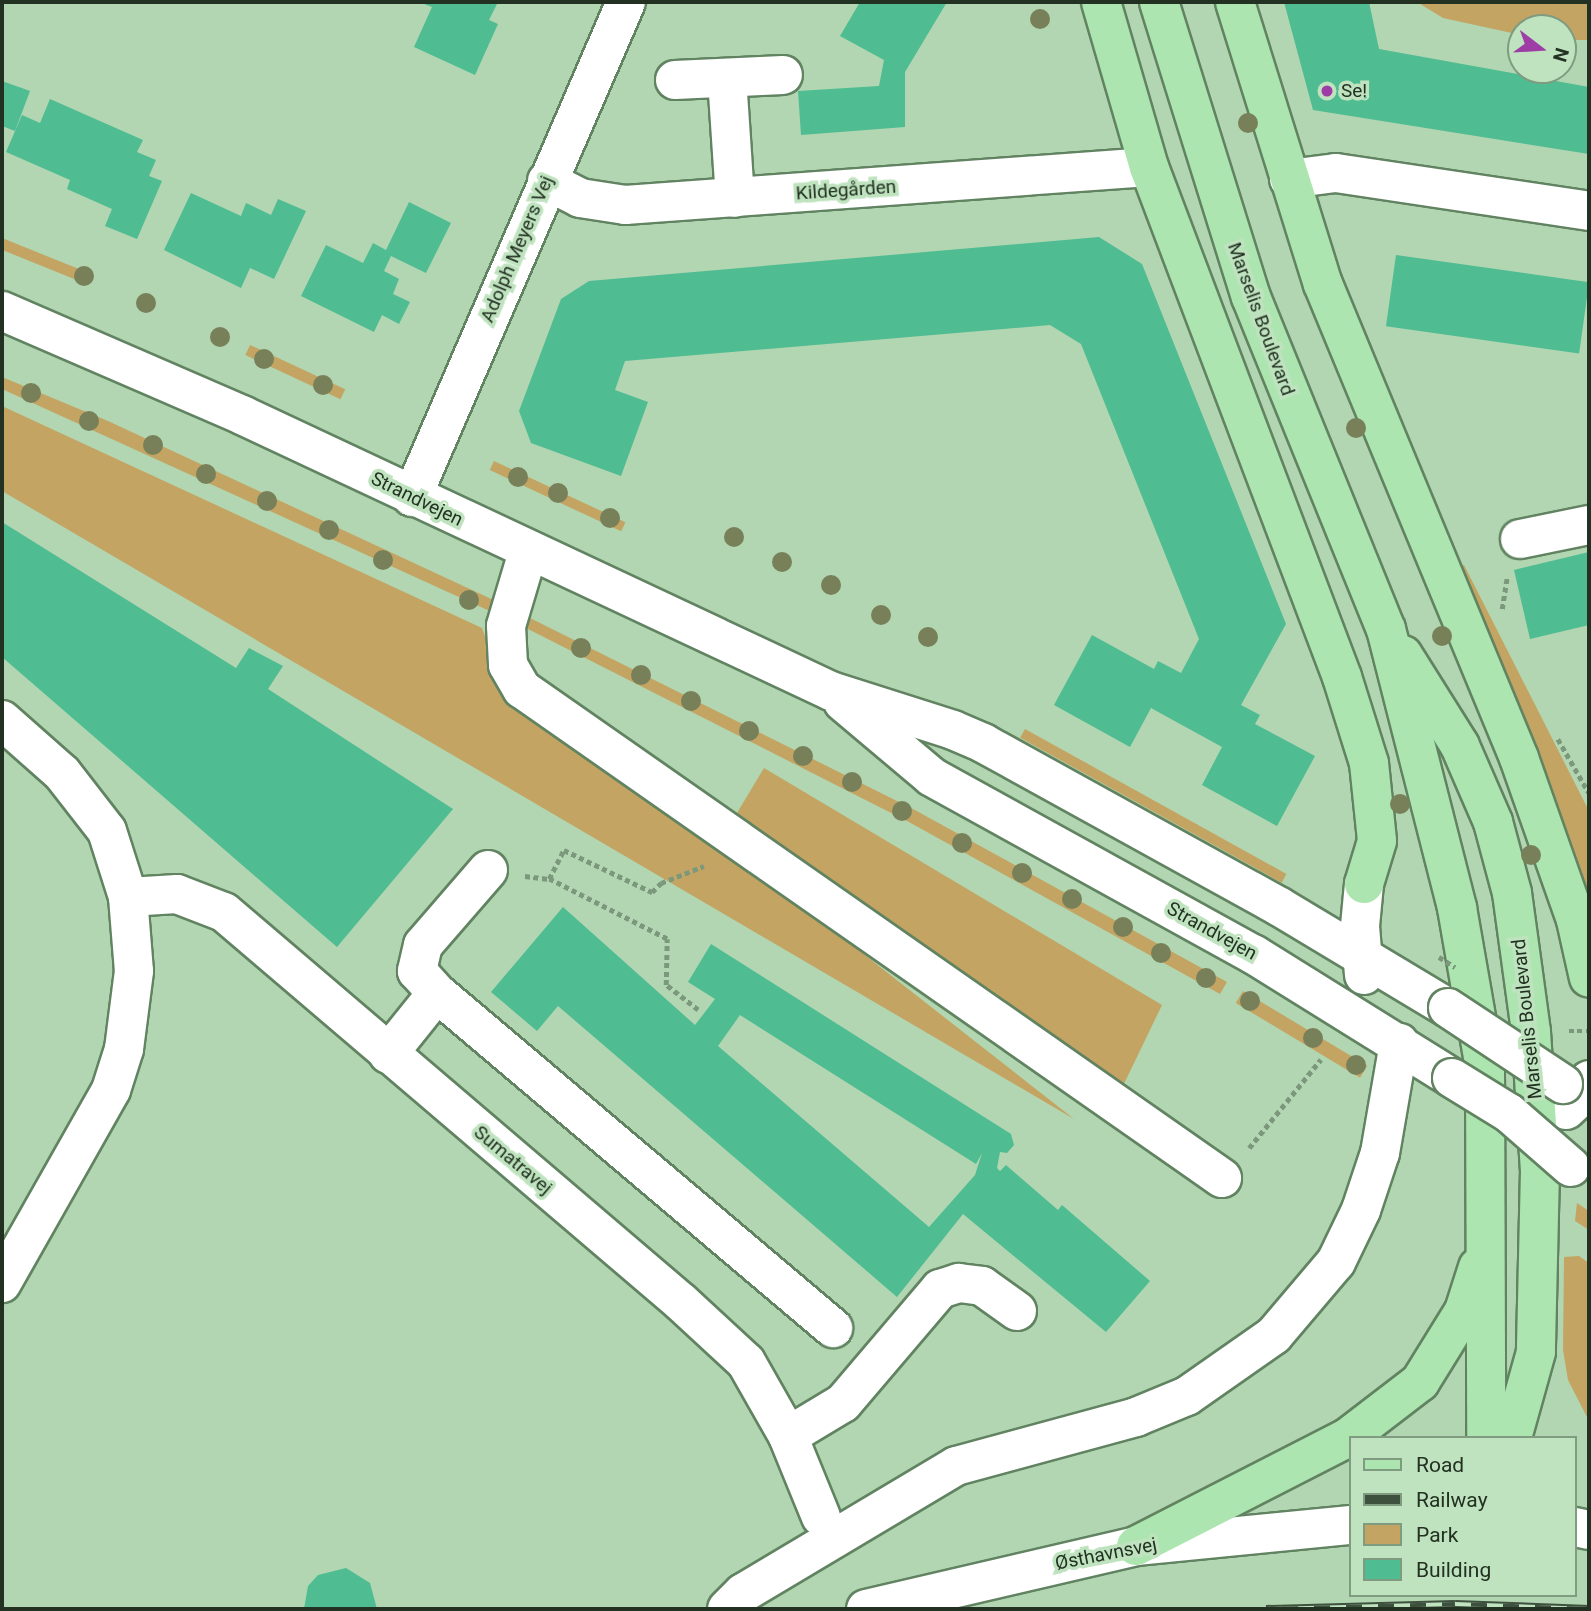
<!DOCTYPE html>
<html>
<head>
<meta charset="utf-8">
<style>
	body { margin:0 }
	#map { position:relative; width:1591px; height:1611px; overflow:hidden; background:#b1d6b1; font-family:Roboto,sans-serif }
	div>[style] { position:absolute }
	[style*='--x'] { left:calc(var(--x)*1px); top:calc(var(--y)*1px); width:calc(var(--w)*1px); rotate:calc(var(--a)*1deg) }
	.green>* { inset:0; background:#c3a462; transform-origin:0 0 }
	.building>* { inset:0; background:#4fbc92; transform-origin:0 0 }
	.path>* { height:4.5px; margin-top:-2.25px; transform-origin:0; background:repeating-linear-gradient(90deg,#7c987c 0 5px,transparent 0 8.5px) }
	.roads { filter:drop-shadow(2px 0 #618361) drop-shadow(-2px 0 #618361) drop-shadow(0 2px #618361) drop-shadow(0 -2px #618361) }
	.minor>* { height:38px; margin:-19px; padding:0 19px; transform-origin:19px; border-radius:19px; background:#fff }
	.major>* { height:38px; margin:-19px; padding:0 19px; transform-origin:19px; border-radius:19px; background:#ace5af }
	.rail>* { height:8px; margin-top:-4px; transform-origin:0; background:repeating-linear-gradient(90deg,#bee3be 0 16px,#3e503e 0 32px); box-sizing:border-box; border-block:2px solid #3e503e }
	.path-bridge>* { height:4.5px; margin-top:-2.25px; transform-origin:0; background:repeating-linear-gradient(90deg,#7c987c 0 5px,transparent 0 8.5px) }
	.bridges { filter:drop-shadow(2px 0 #618361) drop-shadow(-2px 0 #618361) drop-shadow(0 2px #618361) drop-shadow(0 -2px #618361) }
	.minor-bridge>* { height:38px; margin:-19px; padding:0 19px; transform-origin:19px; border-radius:19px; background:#fff }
	.trees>* { width:20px; height:20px; margin:-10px; border-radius:50%; background:#78805a }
	.dots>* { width:19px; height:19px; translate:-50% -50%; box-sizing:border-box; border:4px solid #bee3be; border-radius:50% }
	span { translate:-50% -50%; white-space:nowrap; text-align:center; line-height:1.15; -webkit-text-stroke:7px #bee3be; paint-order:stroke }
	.poi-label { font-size:19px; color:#233123 }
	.left { translate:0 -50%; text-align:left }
	.street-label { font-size:19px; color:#233123 }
	.frame { position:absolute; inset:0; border:4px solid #233123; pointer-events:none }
	.legend { position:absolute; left:1349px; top:1436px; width:228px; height:161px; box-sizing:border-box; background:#bee3be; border:2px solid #809c80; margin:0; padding:9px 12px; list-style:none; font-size:21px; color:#233123 }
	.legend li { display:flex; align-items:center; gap:14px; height:35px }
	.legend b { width:35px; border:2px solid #809c80 }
	.north { position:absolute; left:1507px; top:14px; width:70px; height:70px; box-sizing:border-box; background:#bee3be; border:2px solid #809c80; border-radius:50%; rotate:107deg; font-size:19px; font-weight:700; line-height:28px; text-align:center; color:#233123 }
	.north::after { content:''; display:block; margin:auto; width:24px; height:32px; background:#9d3da5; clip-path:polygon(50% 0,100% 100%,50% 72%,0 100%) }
</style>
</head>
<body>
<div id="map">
	<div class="green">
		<div style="clip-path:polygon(1417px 2px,1589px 2px,1589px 40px,1563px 40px,1563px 28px,1521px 28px,1521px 35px,1443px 18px)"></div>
		<div style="left:2px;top:238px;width:97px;height:11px;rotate:22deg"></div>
		<div style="left:250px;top:345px;width:105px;height:11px;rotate:25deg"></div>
		<div style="clip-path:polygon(2px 377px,108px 421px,500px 603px,494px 613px,2px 389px)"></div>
		<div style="clip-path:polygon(2px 406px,482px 628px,509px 704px,810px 912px,1074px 1119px,2px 491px)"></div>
		<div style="left:494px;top:461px;width:145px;height:10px;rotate:25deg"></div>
		<div style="clip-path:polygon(1464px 565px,1589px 811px,1589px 905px,1539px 752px,1459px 567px)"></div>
		<div style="clip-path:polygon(530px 618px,913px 809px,1227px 982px,1220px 994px,907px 821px,526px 628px,525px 621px)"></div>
		<div style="left:1025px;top:729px;width:299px;height:10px;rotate:29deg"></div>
		<div style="clip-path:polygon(764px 768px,1162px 1005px,1121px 1090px,734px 818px)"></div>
		<div style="left:1243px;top:991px;width:145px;height:14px;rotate:31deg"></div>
		<div style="clip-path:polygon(1577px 1203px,1589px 1211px,1589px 1230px,1575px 1221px)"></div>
		<div style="clip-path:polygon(1579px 1256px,1589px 1263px,1589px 1421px,1568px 1380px,1563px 1350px,1564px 1257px)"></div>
	</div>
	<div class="building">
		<div style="clip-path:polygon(419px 2px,498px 2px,489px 20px,498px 24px,475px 75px,414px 47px,432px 7px)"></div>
		<div style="clip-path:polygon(860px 2px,947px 2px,905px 72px,905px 127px,801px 135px,798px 91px,879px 86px,884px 60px,840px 36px)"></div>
		<div style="clip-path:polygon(1284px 2px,1369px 2px,1379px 49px,1589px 87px,1589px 154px,1313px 110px)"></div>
		<div style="clip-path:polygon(2px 81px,30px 91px,15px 131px,2px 126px)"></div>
		<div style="clip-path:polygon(50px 99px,143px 140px,137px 152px,156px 160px,149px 176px,162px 181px,137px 239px,105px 226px,112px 209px,67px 189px,70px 180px,6px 152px,22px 115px,40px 123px)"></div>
		<div style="clip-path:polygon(191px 193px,241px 216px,246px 203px,271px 215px,278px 199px,306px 211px,274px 279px,250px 268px,241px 288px,164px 250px)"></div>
		<div style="clip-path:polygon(409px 202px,451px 223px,426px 273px,391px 256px,384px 271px,399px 279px,393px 294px,410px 302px,399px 324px,382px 315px,374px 332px,301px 296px,326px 245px,363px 263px,373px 243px,386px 250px)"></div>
		<div style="clip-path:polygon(1099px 237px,1142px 264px,1286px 624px,1241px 705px,1260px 715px,1255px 724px,1315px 756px,1277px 826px,1202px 785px,1222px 747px,1151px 708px,1130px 747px,1054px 705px,1092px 635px,1154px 669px,1158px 661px,1181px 673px,1199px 639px,1081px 344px,1050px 325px,625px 361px,615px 390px,648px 402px,621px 476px,531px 443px,519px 411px,561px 299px,589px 281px)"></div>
		<div style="left:1396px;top:255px;width:195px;height:72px;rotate:8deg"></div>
		<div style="clip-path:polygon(2px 522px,236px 668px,249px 648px,283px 666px,268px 689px,453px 809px,337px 947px,2px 657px)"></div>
		<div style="clip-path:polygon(1589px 552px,1589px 625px,1530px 639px,1514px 570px)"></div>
		<div style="clip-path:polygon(evenodd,563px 907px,695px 1025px,715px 999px,688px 982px,711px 944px,1011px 1134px,1014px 1145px,1007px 1153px,1000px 1152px,997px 1168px,1000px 1171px,1006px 1165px,1058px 1210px,1062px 1205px,1150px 1281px,1106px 1332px,963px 1214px,897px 1297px,558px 1006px,537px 1031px,491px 992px,563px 907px,740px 1015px,976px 1164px,982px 1153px,975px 1175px,929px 1227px,718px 1046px,740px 1015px)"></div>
		<div style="clip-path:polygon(346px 1568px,370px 1583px,377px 1609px,304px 1609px,308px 1586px,318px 1575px)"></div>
	</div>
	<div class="path">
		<div style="--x:1502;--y:609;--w:33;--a:-81"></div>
		<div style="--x:1558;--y:739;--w:62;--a:60.1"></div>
		<div style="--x:525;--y:876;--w:24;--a:7"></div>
		<div style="--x:698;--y:1010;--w:41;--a:-142"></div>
		<div style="--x:666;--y:985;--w:46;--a:-88.8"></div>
		<div style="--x:667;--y:939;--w:132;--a:-153"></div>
		<div style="--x:549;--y:879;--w:33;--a:-63"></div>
		<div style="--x:564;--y:850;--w:98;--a:25.5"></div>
		<div style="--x:652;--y:892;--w:13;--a:-45"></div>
		<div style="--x:661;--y:883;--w:46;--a:-21.6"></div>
		<div style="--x:1569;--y:1031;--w:20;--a:0"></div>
		<div style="--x:1249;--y:1148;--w:114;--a:-51"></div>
	</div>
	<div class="roads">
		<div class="minor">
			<div style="--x:727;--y:78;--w:120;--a:86.2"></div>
			<div style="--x:675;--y:80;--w:108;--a:-2.7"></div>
			<div style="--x:1289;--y:179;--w:47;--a:-7.3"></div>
			<div style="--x:1336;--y:173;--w:256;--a:8.5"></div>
			<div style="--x:547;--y:181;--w:37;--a:27"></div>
			<div style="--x:580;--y:198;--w:46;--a:8.8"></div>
			<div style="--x:625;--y:205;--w:525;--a:-4.15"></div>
			<div style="--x:2;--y:311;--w:262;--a:23.4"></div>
			<div style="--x:242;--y:415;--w:650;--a:25.11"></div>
			<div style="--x:831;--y:691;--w:128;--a:17.7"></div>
			<div style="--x:953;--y:730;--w:33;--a:23"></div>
			<div style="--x:983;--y:743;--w:339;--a:28.9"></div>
			<div style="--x:1280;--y:907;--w:196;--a:31"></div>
			<div style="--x:412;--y:497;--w:539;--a:-66.62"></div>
			<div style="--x:1520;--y:539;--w:70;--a:-11.5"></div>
			<div style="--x:528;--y:552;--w:77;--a:106.6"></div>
			<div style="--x:506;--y:626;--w:39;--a:87"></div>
			<div style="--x:508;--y:665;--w:28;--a:60"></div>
			<div style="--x:522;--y:689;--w:854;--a:34.94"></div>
			<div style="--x:843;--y:702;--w:116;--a:40.1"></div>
			<div style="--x:932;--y:777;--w:367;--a:28.9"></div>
			<div style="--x:1253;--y:954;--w:234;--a:31.9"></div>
			<div style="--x:2;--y:720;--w:80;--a:41.5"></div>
			<div style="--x:62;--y:773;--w:73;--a:52.2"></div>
			<div style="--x:107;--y:831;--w:69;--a:72.3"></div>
			<div style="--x:128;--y:897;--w:74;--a:85.4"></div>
			<div style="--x:134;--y:971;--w:79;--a:97.3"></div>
			<div style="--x:124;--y:1049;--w:43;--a:107.6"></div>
			<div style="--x:111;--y:1090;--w:222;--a:119.5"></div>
			<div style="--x:488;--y:870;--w:99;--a:130.9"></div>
			<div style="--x:423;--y:945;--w:27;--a:103"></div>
			<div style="--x:417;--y:971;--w:30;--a:48"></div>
			<div style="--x:437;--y:993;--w:519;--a:40.23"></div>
			<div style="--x:128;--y:897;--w:49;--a:-3.5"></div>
			<div style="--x:177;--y:894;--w:50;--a:21"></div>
			<div style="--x:224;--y:912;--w:601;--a:40.48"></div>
			<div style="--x:681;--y:1302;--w:88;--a:42.7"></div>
			<div style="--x:746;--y:1362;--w:85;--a:60.4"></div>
			<div style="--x:788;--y:1436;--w:87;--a:67.8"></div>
			<div style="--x:1364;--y:975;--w:49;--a:-94.7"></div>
			<div style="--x:1360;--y:926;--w:42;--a:-84.6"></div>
			<div style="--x:388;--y:1054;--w:78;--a:-51.2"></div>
			<div style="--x:1566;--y:1110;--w:21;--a:-43"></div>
			<div style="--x:1581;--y:1096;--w:18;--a:-63"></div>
			<div style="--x:788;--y:1436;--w:64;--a:-31"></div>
			<div style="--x:843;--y:1403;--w:150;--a:-49.6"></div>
			<div style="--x:940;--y:1289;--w:20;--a:-18"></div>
			<div style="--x:959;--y:1283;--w:23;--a:7"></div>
			<div style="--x:982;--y:1286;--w:43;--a:35.5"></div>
			<div style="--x:1575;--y:1527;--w:14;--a:12"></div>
			<div style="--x:727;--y:1609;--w:23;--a:-45"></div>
			<div style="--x:743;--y:1593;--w:248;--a:-30.8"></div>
			<div style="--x:956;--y:1466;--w:187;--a:-15.2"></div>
			<div style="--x:1136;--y:1417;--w:55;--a:-22.4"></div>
			<div style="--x:1187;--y:1396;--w:106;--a:-35"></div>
			<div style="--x:1274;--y:1335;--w:96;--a:-49.7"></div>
			<div style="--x:1336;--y:1262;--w:58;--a:-64.3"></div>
			<div style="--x:1361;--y:1210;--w:60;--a:-71.6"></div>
			<div style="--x:1380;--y:1153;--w:112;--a:-80.2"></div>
			<div style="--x:866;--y:1609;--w:277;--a:-13.1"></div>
			<div style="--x:1136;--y:1546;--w:216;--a:-5.6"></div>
		</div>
		<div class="major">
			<div style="--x:1101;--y:2;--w:172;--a:73.8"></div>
			<div style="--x:1149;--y:167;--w:545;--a:69.27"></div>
			<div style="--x:1342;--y:677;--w:90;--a:72.6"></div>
			<div style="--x:1369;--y:763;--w:78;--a:84.1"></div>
			<div style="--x:1377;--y:841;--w:45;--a:106.8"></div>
			<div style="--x:1159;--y:2;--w:309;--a:72.7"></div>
			<div style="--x:1251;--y:297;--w:358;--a:67.9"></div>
			<div style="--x:1386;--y:629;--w:288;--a:75.7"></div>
			<div style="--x:1457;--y:908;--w:163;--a:80.1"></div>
			<div style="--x:1485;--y:1069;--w:369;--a:89.8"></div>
			<div style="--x:1235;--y:2;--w:295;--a:72.7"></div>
			<div style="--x:1323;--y:284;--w:513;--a:67.53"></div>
			<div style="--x:1519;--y:758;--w:172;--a:70.6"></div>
			<div style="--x:1576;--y:920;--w:59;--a:77.4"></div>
			<div style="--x:1403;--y:655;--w:107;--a:57.9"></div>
			<div style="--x:1460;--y:746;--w:83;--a:66.5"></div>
			<div style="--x:1493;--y:822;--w:73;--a:75"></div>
			<div style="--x:1512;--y:893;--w:140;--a:82.2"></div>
			<div style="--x:1531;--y:1032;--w:138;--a:86.3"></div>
			<div style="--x:1540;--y:1170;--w:182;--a:91.3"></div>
			<div style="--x:1536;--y:1352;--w:89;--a:105.6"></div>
			<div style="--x:1136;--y:1546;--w:237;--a:-27.1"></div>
			<div style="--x:1347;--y:1438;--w:92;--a:-37.5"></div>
			<div style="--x:1420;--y:1382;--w:84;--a:-58.2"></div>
			<div style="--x:1464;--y:1311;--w:46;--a:-72.3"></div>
		</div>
	</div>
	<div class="rail">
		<div style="--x:1266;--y:1609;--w:189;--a:-1.5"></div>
		<div style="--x:1455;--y:1604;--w:134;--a:2.1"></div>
	</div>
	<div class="path-bridge">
		<div style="--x:1439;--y:957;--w:19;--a:32"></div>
	</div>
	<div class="bridges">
		<div class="minor-bridge">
			<div style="--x:1448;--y:1008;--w:138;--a:33.5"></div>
			<div style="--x:1452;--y:1078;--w:67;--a:31.6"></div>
			<div style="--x:1509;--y:1113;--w:82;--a:41.1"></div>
		</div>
	</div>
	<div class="trees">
		<div style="left:1040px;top:19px"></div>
		<div style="left:1248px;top:123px"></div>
		<div style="left:84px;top:276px"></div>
		<div style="left:146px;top:303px"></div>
		<div style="left:220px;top:337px"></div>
		<div style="left:264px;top:359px"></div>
		<div style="left:323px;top:385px"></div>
		<div style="left:31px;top:393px"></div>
		<div style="left:89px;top:421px"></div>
		<div style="left:1356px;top:428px"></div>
		<div style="left:153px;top:445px"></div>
		<div style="left:206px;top:474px"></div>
		<div style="left:518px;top:477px"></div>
		<div style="left:558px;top:493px"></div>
		<div style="left:267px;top:501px"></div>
		<div style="left:610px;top:518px"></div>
		<div style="left:329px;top:530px"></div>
		<div style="left:734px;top:537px"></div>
		<div style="left:383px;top:560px"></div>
		<div style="left:782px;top:562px"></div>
		<div style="left:831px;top:585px"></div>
		<div style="left:469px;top:600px"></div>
		<div style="left:881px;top:615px"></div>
		<div style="left:1442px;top:636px"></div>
		<div style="left:928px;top:637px"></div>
		<div style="left:581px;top:648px"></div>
		<div style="left:641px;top:675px"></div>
		<div style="left:691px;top:701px"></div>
		<div style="left:749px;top:731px"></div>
		<div style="left:803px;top:756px"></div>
		<div style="left:852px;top:782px"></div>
		<div style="left:1400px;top:804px"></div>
		<div style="left:902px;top:811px"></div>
		<div style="left:962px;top:843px"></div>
		<div style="left:1531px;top:855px"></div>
		<div style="left:1022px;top:873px"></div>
		<div style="left:1072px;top:899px"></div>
		<div style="left:1123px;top:927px"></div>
		<div style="left:1161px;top:953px"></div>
		<div style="left:1206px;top:978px"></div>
		<div style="left:1250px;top:1001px"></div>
		<div style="left:1313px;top:1038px"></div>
		<div style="left:1356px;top:1065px"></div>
	</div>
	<div class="dots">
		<div style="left:1327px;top:91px;background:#9d3da5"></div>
	</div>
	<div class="poi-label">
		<span class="left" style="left:1341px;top:91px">Se!</span>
	</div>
	<div class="street-label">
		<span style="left:846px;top:190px;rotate:-4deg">Kildegården</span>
		<span style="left:517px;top:249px;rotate:-67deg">Adolph Meyers Vej</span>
		<span style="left:1261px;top:319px;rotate:70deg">Marselis Boulevard</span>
		<span style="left:417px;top:499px;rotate:26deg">Strandvejen</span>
		<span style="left:1212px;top:931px;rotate:29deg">Strandvejen</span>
		<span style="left:1527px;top:1019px;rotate:-96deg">Marselis Boulevard</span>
		<span style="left:513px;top:1160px;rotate:40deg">Sumatravej</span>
		<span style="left:1106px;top:1554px;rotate:-11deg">Østhavnsvej</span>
	</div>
	<div class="frame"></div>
	<ul class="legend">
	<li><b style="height:9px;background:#ace5af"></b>Road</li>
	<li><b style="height:9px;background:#3e503e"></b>Railway</li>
	<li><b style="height:19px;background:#c3a462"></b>Park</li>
	<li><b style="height:19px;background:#4fbc92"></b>Building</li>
	</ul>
	<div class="north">N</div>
</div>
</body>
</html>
